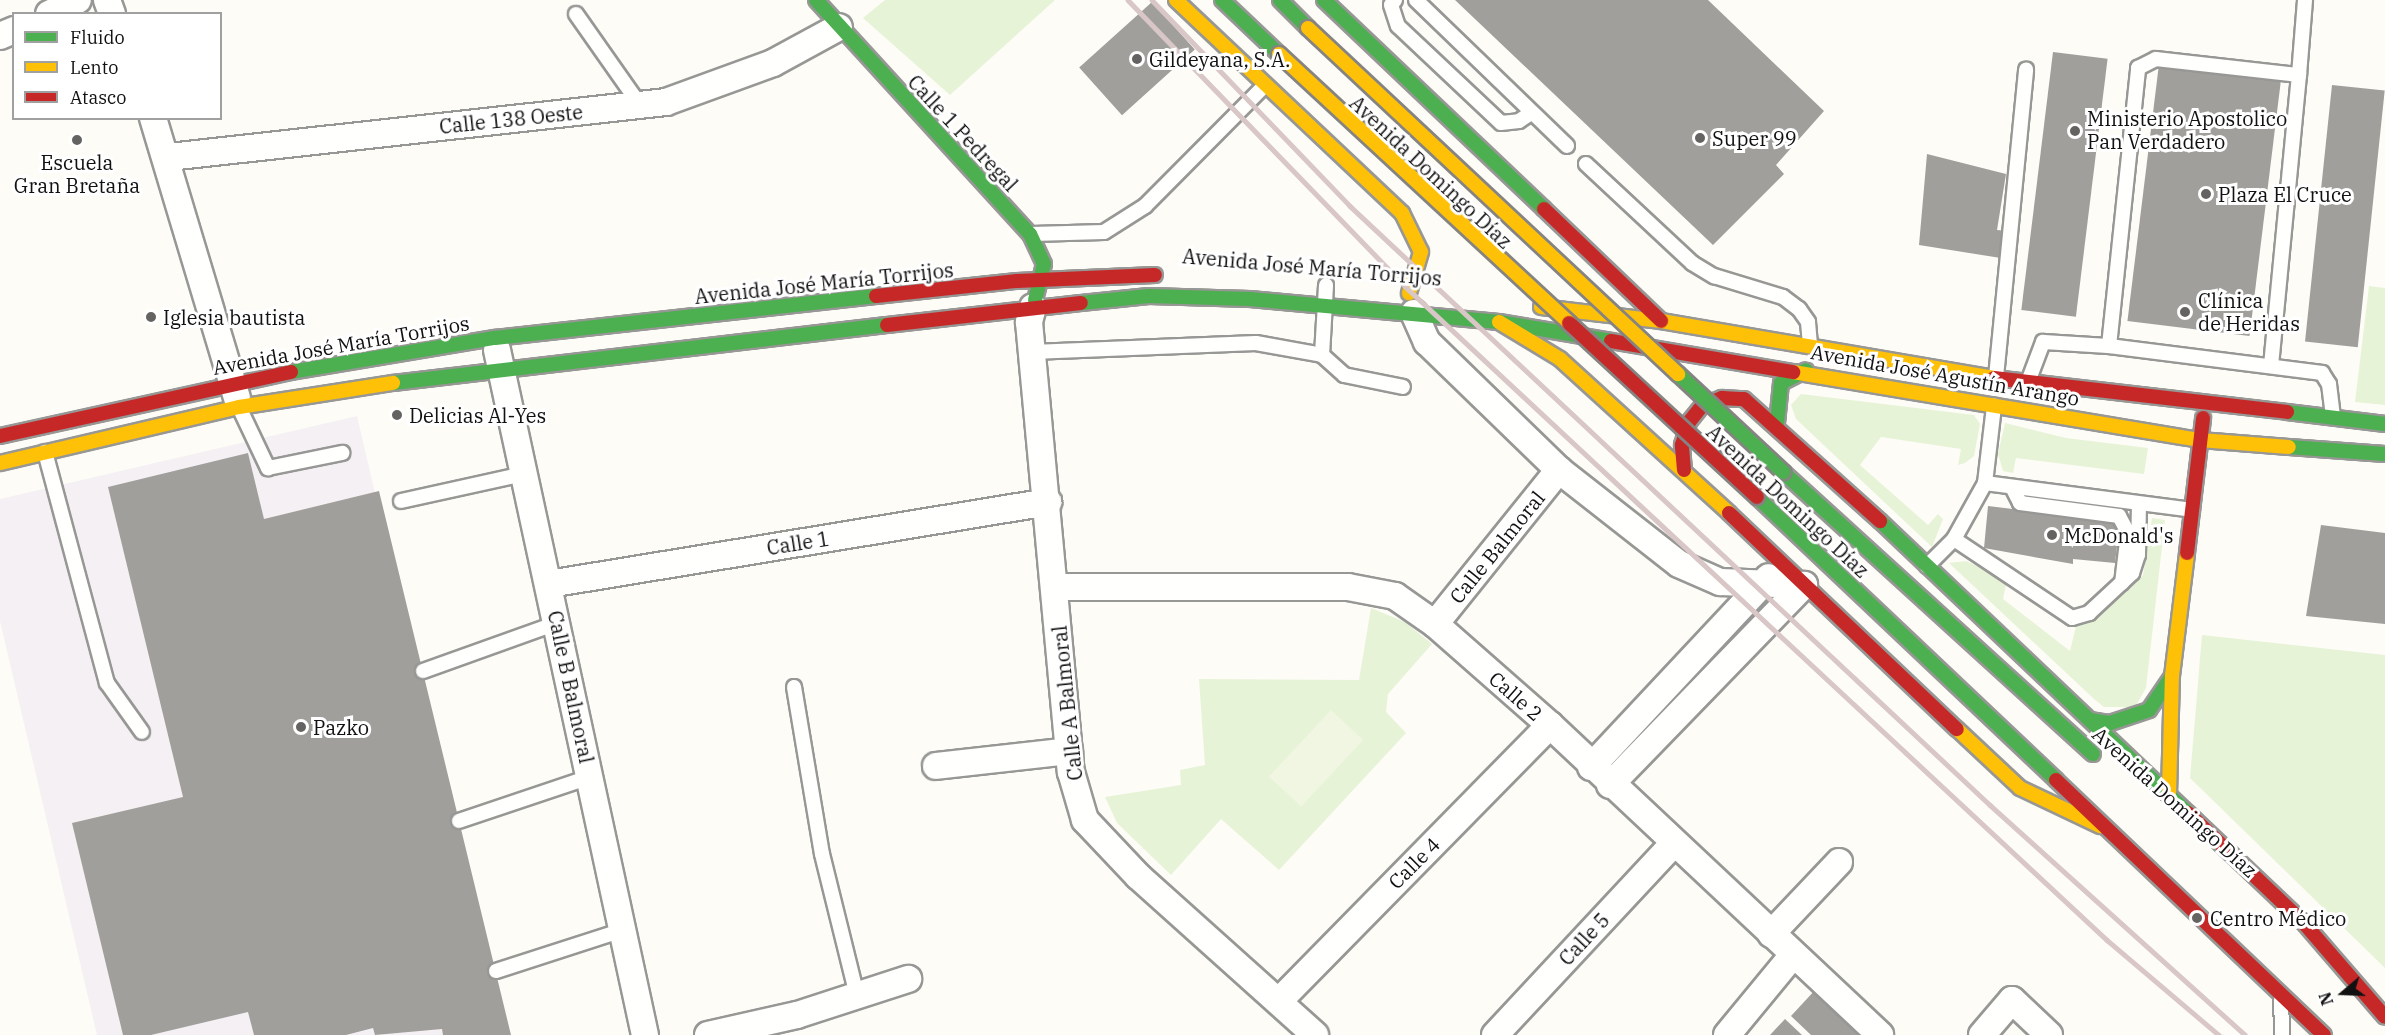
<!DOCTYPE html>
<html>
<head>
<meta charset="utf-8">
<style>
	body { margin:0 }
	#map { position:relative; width:2385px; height:1035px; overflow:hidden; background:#fdfcf7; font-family:"IBM Plex Serif",serif }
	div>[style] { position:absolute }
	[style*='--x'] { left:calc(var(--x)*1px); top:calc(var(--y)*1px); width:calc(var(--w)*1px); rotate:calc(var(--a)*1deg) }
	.industrial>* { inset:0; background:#f5f0f3 }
	.green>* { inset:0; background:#e7f3d7 }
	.pitch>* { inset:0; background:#f0f6e1; transform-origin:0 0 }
	.building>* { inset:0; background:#a19f9c; transform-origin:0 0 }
	.roads { filter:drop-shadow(2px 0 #979795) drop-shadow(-2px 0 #979795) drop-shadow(0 2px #979795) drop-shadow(0 -2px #979795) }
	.lane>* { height:14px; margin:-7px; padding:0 7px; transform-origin:7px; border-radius:7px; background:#fffffe }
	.street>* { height:26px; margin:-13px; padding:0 13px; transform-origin:13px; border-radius:13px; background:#fffffe }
	.fast>* { height:14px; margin:-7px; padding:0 7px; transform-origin:7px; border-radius:7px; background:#4caf50 }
	.slow>* { height:14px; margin:-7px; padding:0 7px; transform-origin:7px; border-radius:7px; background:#ffc107 }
	.jam>* { height:14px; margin:-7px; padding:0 7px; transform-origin:7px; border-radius:7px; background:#c62828 }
	.rail>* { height:4.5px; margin:-2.25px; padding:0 2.25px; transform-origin:2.25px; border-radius:2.25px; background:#d9c6c7 }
	.bridges { filter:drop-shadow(2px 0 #858482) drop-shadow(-2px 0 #858482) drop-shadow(0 2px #858482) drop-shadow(0 -2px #858482) }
	.fast-bridge>* { height:14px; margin:-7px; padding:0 7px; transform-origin:7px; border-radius:7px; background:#4caf50 }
	.slow-bridge>* { height:14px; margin:-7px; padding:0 7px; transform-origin:7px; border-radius:7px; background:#ffc107 }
	.jam-bridge>* { height:14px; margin:-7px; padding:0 7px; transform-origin:7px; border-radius:7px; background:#c62828 }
	.dots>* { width:16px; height:16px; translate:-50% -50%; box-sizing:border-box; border:3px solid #fff; border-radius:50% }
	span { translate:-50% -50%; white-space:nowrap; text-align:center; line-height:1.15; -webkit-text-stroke:6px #fff; paint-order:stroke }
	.poi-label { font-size:20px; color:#111 }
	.left { translate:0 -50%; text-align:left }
	.street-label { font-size:20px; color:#111 }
	.legend { position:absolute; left:12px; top:12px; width:210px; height:108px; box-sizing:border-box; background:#fff; border:2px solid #a0a0a0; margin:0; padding:8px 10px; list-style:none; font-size:18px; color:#111 }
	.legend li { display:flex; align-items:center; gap:12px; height:30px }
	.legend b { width:30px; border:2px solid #a0a0a0 }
	.north { position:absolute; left:2313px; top:963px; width:60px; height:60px; -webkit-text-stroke:4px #fff; paint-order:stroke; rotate:251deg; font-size:16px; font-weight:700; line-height:24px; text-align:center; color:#111 }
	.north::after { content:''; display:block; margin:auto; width:21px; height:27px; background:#111; clip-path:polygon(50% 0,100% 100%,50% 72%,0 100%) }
</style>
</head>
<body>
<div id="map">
	<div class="industrial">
		<div style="clip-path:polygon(357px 416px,502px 1035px,97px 1035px,0 621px,0 499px)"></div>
	</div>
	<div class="green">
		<div style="clip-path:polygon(885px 0,1055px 0,950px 95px,863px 18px)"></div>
		<div style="clip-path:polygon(2369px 286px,2385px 288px,2385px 405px,2355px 402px)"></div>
		<div style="clip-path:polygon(1801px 394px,1974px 415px,1980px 424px,1974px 456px,1965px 463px,1958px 465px,1961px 449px,1881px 437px,1860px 465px,1928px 525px,1938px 514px,1943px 519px,1932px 547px,1796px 419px,1791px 405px)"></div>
		<div style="clip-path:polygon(2005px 423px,2066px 438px,2148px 448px,2144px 474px,2016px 458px,2013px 473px,2003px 471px,1998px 454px)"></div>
		<div style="clip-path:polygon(2152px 518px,2165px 520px,2146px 688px,2135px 707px,2104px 707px,2094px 699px,1949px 563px,1966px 561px,2007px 580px,2003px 599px,2070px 651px,2076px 626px,2099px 617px,2143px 575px)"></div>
		<div style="clip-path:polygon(1371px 608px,1405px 622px,1432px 644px,1388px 694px,1386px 712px,1406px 733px,1279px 870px,1221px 819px,1171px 875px,1117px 823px,1105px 797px,1181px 785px,1180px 770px,1205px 765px,1199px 679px,1359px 680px)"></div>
		<div style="clip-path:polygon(2202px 635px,2385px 655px,2385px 968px,2190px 778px)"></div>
	</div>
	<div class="pitch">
		<div style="left:1331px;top:710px;width:44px;height:91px;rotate:43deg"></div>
	</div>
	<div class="building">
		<div style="clip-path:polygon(1455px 0,1708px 0,1824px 111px,1776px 165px,1784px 174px,1713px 245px)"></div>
		<div style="left:1152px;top:2px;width:64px;height:98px;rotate:48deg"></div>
		<div style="left:2053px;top:52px;width:55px;height:260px;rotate:7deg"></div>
		<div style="left:2159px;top:64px;width:123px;height:259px;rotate:7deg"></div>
		<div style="left:2332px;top:85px;width:53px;height:258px;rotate:6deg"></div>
		<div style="clip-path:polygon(1927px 154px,2006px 174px,1997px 230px,2009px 231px,2007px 259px,1919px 245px)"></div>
		<div style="clip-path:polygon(248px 453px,264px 519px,379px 491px,511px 1035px,443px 1035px,442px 1029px,375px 1035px,373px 1028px,346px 1035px,254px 1035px,248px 1012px,151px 1035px,123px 1035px,72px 823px,183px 797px,108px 487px)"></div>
		<div style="clip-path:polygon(1988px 506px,2120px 522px,2115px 563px,2073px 559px,2073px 564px,1984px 548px)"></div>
		<div style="clip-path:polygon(2321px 525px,2385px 533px,2385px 624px,2306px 616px)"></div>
		<div style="clip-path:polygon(1816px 989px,1861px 1032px,1859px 1035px,1811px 1035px,1791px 1016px)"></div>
		<div style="clip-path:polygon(1785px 1019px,1802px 1035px,1770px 1035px)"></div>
	</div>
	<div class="roads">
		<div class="lane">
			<div style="--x:1395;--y:0;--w:6;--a:129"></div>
			<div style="--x:1391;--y:5;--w:22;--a:72"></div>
			<div style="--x:1398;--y:26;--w:141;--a:43.3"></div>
			<div style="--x:1501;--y:123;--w:18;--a:-6"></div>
			<div style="--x:1519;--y:121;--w:14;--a:-34"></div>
			<div style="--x:1416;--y:0;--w:210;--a:44"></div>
			<div style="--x:576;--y:14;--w:111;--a:54.9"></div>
			<div style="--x:2299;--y:75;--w:75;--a:-85.4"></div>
			<div style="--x:1586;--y:164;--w:145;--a:43"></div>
			<div style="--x:1692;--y:263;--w:26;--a:31"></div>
			<div style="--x:1714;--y:276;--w:72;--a:16.9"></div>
			<div style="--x:1783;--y:297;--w:20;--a:37"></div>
			<div style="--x:1799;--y:309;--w:16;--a:55"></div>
			<div style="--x:1808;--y:322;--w:22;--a:85"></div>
			<div style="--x:1032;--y:234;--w:72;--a:-1.6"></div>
			<div style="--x:1104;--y:232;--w:49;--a:-32.4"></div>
			<div style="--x:1145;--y:206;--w:169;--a:-45.2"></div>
			<div style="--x:2109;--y:346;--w:215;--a:7.2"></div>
			<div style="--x:2322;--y:373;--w:13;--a:58"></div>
			<div style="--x:2329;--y:384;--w:33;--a:83"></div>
			<div style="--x:1032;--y:352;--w:224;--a:-2.3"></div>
			<div style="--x:1256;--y:343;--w:67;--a:10.3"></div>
			<div style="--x:1322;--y:355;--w:30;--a:42"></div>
			<div style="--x:1344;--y:375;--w:60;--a:11.5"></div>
			<div style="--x:1322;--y:355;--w:70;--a:-86.7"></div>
			<div style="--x:1996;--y:377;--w:309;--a:-84.4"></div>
			<div style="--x:2028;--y:382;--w:43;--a:-69.4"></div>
			<div style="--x:2043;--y:342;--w:66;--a:3.5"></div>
			<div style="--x:2109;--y:346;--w:280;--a:-84"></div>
			<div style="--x:2138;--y:68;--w:20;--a:-27"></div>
			<div style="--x:2156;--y:59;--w:144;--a:6.4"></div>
			<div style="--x:2299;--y:75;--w:290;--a:95.5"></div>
			<div style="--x:239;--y:407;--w:68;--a:64.6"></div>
			<div style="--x:268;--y:468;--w:76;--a:-11.5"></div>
			<div style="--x:45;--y:452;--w:239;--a:75"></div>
			<div style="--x:107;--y:683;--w:60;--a:54.5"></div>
			<div style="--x:1985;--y:483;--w:209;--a:7.4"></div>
			<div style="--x:2012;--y:487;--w:18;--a:63"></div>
			<div style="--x:2020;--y:503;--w:100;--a:7.5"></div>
			<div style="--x:2119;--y:516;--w:19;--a:62"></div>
			<div style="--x:2128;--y:533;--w:50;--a:96.8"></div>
			<div style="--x:401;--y:501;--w:126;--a:-12.4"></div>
			<div style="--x:1954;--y:539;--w:142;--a:33.8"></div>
			<div style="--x:2072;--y:618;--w:18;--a:-16"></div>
			<div style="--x:2089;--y:613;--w:59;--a:-42.9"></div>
			<div style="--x:2132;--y:573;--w:19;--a:-72"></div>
			<div style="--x:2138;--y:555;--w:50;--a:-88.9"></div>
			<div style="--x:1927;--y:566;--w:38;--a:-45"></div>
			<div style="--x:1954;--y:539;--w:64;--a:-61"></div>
			<div style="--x:1985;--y:483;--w:78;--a:-83.3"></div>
			<div style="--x:423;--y:671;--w:142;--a:-19.7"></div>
			<div style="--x:794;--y:687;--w:169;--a:80.5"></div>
			<div style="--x:822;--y:854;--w:145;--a:76.1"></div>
			<div style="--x:459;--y:821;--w:138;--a:-18.6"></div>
			<div style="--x:496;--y:971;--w:133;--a:-17.9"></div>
			<div style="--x:2281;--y:1000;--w:35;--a:88"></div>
		</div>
		<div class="street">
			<div style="--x:107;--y:0;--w:15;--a:70"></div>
			<div style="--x:49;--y:14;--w:32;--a:-26"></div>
			<div style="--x:0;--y:36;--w:15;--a:-23"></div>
			<div style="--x:153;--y:118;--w:292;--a:73.3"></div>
			<div style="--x:169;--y:157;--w:500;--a:-6.31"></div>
			<div style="--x:666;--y:102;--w:114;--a:-20"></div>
			<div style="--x:773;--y:63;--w:75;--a:-28.6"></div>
			<div style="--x:1033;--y:307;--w:16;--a:105"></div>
			<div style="--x:1029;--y:322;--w:452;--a:84.7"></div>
			<div style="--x:1071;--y:772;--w:50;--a:73.7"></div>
			<div style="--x:1085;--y:820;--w:77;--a:46.6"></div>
			<div style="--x:1138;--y:876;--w:238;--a:41.9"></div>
			<div style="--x:1414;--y:313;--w:32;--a:66"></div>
			<div style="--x:1427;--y:342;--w:184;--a:44.1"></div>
			<div style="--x:1559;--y:470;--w:152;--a:38.1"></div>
			<div style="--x:1679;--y:564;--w:45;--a:23.7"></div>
			<div style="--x:1720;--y:582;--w:84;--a:2"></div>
			<div style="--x:497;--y:350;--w:701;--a:77.81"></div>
			<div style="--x:549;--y:584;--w:506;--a:-9.33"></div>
			<div style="--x:1055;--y:587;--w:293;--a:0"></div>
			<div style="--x:1348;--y:587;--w:48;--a:10.8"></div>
			<div style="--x:1395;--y:596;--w:49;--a:35"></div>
			<div style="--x:1435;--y:624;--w:153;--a:41.3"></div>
			<div style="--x:1550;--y:725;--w:453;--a:43.2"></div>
			<div style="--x:1435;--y:624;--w:198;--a:-51.2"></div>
			<div style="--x:936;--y:766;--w:134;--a:-6.4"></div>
			<div style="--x:1591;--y:767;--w:260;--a:-46.9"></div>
			<div style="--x:1610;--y:785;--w:279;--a:-45.9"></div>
			<div style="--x:1771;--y:934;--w:99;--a:-46.6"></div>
			<div style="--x:1279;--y:1001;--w:387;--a:-45.5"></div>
			<div style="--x:708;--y:1035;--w:91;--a:-12.7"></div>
			<div style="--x:797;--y:1015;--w:117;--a:-18"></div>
			<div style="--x:1495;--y:1035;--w:261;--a:-47"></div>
			<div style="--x:1727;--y:1035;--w:104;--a:-50.5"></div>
			<div style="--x:1982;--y:1035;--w:46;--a:-49.4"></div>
			<div style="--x:2012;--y:1000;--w:51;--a:43.4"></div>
		</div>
		<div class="fast">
			<div style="--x:816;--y:0;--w:317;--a:47.6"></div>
			<div style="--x:1030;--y:234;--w:33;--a:65"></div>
			<div style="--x:1044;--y:264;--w:37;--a:104"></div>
			<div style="--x:1222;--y:0;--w:79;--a:43.5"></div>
			<div style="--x:1280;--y:0;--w:40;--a:45"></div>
			<div style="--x:1324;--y:0;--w:303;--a:43.5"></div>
			<div style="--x:1081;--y:303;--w:68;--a:-5.9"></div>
			<div style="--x:1149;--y:296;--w:101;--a:1.7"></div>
			<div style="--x:1250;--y:299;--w:250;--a:5.3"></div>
			<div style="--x:1499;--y:322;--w:114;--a:9.6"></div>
			<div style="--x:291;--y:372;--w:207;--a:-9.5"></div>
			<div style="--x:495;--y:338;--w:383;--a:-6.3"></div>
			<div style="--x:393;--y:383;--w:497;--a:-6.7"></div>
			<div style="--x:2287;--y:412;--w:99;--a:7"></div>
			<div style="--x:1777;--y:423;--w:40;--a:-84.3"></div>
			<div style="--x:1781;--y:383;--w:28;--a:-27"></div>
			<div style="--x:2289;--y:447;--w:96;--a:4.2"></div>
			<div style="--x:1783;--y:472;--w:419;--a:42.3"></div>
			<div style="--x:1757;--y:497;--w:412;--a:43.4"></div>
			<div style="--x:1880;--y:521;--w:424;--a:43.5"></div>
			<div style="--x:2090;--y:720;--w:20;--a:9"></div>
			<div style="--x:2110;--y:723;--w:41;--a:-18.4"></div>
			<div style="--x:2149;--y:710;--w:41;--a:-55.9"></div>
		</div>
		<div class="slow">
			<div style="--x:1176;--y:0;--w:311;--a:43.3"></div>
			<div style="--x:1402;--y:213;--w:43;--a:64"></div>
			<div style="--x:1421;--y:252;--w:43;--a:106.3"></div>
			<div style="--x:1541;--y:307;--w:121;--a:6.7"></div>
			<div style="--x:1661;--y:321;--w:338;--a:9.7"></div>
			<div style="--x:1499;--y:322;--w:71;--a:31.2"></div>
			<div style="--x:1560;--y:359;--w:229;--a:42.3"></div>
			<div style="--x:1793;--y:372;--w:413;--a:9.5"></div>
			<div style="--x:2200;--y:440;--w:89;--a:4.5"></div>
			<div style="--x:0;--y:463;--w:245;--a:-13.2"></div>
			<div style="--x:239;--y:407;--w:156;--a:-8.9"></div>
			<div style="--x:1957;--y:729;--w:86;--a:43.1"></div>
			<div style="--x:2020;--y:788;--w:89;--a:25.4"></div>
			<div style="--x:2169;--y:795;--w:119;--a:-88.6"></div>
			<div style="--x:2172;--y:676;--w:124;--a:-83"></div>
		</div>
		<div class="jam">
			<div style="--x:1544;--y:209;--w:162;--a:43.7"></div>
			<div style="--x:876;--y:296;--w:142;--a:-6.1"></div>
			<div style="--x:1017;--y:281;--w:138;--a:-2.5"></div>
			<div style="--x:887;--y:325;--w:195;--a:-6.5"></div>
			<div style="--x:1611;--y:341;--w:185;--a:9.7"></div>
			<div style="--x:1994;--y:378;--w:295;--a:6.6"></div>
			<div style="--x:0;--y:436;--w:298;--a:-12.4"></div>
			<div style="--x:1684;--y:470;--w:25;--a:-95"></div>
			<div style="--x:1682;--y:445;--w:24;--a:-73"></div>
			<div style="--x:1689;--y:422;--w:21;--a:-51"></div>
			<div style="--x:1702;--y:406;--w:22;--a:-22"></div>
			<div style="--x:1722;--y:398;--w:22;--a:3"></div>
			<div style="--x:1744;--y:399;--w:183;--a:41.9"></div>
			<div style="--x:1729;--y:513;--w:314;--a:43.5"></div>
			<div style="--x:2187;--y:553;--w:136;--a:-83.2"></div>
			<div style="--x:2056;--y:780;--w:370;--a:43.6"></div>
			<div style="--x:2188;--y:813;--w:158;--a:43.5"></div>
			<div style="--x:2303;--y:922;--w:125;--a:49.2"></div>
		</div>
	</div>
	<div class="rail">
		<div style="--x:1128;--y:0;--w:404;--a:45.9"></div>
		<div style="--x:1409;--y:290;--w:954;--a:42.96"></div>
		<div style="--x:2107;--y:940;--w:147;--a:40.3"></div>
		<div style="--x:1152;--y:0;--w:286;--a:46.1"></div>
		<div style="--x:1350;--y:206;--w:877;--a:43.1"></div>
		<div style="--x:1990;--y:805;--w:343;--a:42"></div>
	</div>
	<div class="bridges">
		<div class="fast-bridge">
			<div style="--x:1678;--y:374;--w:144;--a:43"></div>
		</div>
		<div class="slow-bridge">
			<div style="--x:1308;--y:28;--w:507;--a:43.08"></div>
			<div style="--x:1279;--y:54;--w:396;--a:42.8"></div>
		</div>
		<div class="jam-bridge">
			<div style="--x:1569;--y:323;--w:256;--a:42.8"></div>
		</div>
	</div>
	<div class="dots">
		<div style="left:1137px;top:59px;background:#646362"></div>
		<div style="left:2075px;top:131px;background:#646362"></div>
		<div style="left:1700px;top:138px;background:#646362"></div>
		<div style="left:77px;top:140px;background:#646362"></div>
		<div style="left:2206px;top:194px;background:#646362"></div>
		<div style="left:2185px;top:312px;background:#646362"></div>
		<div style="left:151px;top:317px;background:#646362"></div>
		<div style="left:397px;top:415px;background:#646362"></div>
		<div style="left:2052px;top:535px;background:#646362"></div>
		<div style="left:301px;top:727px;background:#646362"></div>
		<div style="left:2197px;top:918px;background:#646362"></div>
	</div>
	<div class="poi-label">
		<span class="left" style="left:1149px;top:59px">Gildeyana, S.A.</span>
		<span class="left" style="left:2087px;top:130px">Ministerio Apostolico<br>Pan Verdadero</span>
		<span class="left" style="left:1712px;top:138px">Super 99</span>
		<span style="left:77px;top:174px">Escuela<br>Gran Bretaña</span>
		<span class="left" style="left:2218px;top:194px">Plaza El Cruce</span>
		<span class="left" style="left:2198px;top:312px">Clínica<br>de Heridas</span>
		<span class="left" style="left:163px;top:317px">Iglesia bautista</span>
		<span class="left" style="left:409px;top:415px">Delicias Al-Yes</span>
		<span class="left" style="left:2064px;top:535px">McDonald's</span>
		<span class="left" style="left:313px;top:727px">Pazko</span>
		<span class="left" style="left:2210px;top:918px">Centro Médico</span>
	</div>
	<div class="street-label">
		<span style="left:511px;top:119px;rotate:-6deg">Calle 138 Oeste</span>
		<span style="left:963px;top:133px;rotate:47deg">Calle 1 Pedregal</span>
		<span style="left:1431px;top:172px;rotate:43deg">Avenida Domingo Díaz</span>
		<span style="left:1312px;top:267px;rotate:5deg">Avenida José María Torrijos</span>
		<span style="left:824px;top:283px;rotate:-6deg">Avenida José María Torrijos</span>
		<span style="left:341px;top:345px;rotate:-10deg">Avenida José María Torrijos</span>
		<span style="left:1945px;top:375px;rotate:10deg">Avenida José Agustín Arango</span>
		<span style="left:1788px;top:501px;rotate:43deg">Avenida Domingo Díaz</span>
		<span style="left:798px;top:543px;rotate:-9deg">Calle 1</span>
		<span style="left:1497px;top:547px;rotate:-51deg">Calle Balmoral</span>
		<span style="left:571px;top:687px;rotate:78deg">Calle B Balmoral</span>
		<span style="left:1516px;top:696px;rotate:41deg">Calle 2</span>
		<span style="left:1067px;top:703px;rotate:-96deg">Calle A Balmoral</span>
		<span style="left:2175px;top:802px;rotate:42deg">Avenida Domingo Díaz</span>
		<span style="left:1414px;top:863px;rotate:-45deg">Calle 4</span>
		<span style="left:1584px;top:939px;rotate:-47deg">Calle 5</span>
	</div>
	<ul class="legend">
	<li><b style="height:8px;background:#4caf50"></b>Fluido</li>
	<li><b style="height:8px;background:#ffc107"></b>Lento</li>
	<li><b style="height:8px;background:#c62828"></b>Atasco</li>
	</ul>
	<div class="north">N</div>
</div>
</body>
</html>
